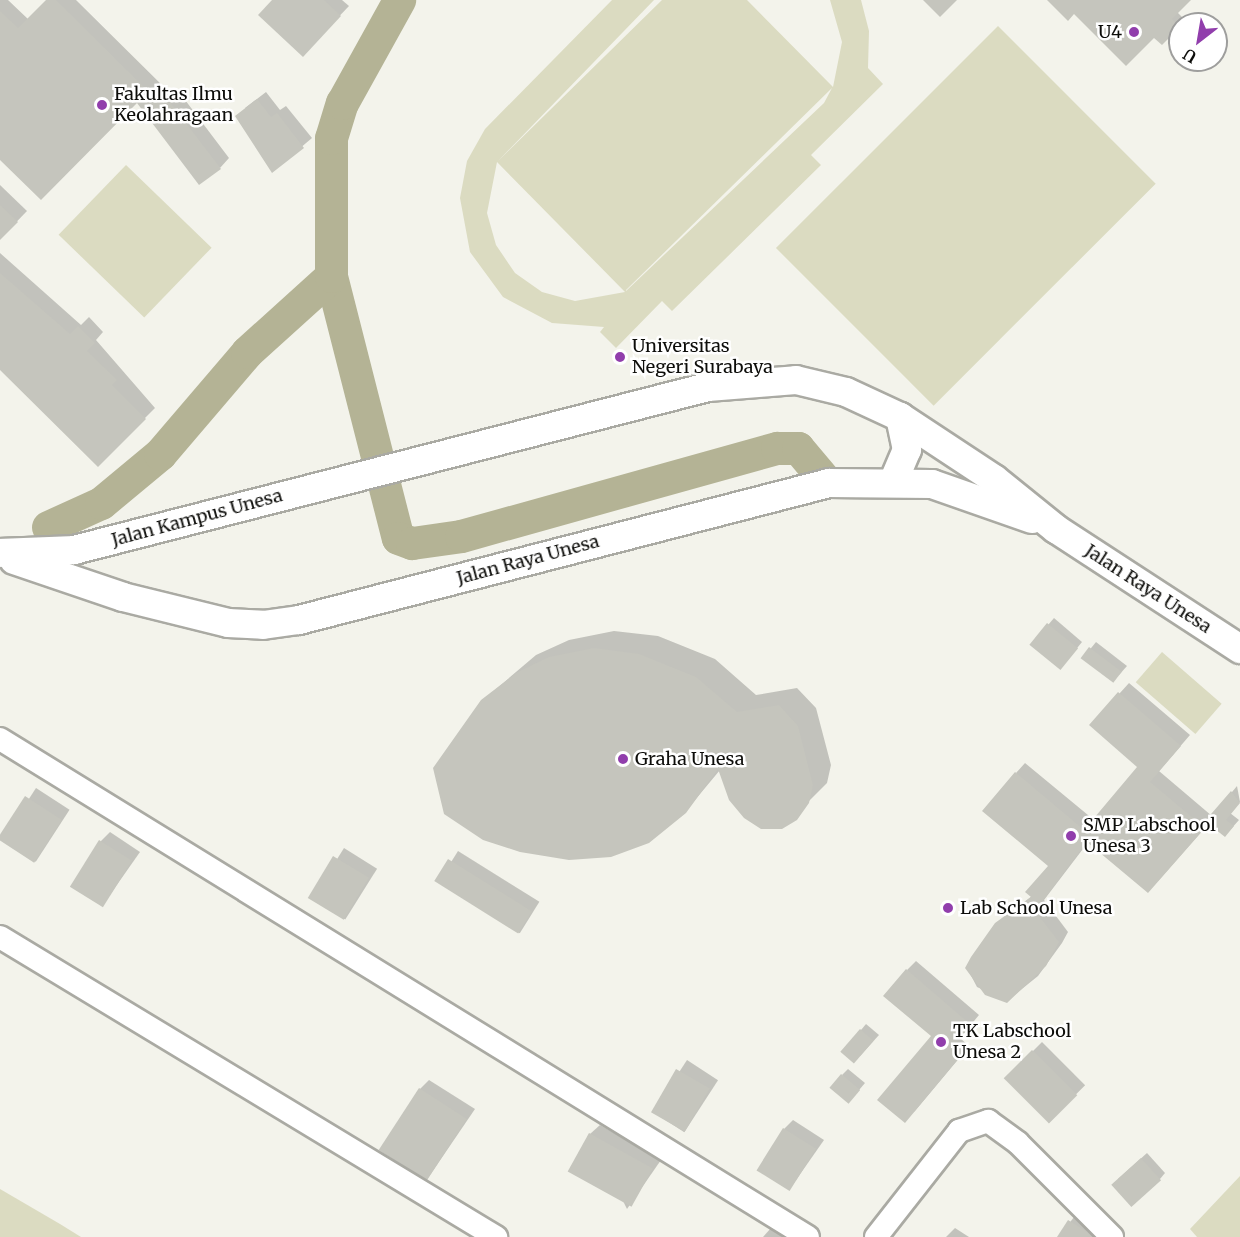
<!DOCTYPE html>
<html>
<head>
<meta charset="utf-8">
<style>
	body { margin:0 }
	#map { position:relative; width:1240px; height:1237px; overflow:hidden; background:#f3f3eb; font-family:Merriweather,serif }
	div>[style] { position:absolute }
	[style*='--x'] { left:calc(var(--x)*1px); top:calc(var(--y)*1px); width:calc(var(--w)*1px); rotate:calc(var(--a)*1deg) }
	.green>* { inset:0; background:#dbdbc1; transform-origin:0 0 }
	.shadow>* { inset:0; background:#0003; transform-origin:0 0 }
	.river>* { height:33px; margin:-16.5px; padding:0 16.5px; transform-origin:16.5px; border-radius:16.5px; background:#b4b395 }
	.building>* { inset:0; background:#c5c5bd; transform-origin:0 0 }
	.roads { filter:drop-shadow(2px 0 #aaaaa3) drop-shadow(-2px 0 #aaaaa3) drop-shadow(0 2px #aaaaa3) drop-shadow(0 -2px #aaaaa3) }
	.minor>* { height:22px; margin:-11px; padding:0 11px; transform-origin:11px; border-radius:11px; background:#fff }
	.major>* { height:28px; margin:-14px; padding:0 14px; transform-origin:14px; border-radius:14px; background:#fff }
	.dots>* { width:16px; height:16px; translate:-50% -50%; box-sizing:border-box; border:3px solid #fff; border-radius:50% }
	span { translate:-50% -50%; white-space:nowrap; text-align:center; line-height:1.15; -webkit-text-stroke:5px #fff; paint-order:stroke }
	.poi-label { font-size:18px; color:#0d0d0a }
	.right { translate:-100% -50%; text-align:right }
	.left { translate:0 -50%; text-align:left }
	.street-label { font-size:18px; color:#0d0d0a }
	.north { position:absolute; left:1168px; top:12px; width:60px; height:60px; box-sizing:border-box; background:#fff; border:2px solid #9e9e9d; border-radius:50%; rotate:211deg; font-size:16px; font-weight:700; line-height:24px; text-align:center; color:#0d0d0a }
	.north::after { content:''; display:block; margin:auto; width:21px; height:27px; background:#913eac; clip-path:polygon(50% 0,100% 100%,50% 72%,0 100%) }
</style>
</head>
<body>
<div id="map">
	<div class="green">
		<div style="clip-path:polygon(evenodd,612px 0,654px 0,498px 161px,662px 0,747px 0,833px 87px,842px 42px,830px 0,861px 0,869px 31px,868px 68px,883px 84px,811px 155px,821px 165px,672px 311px,662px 301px,616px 348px,600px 332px,604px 327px,552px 323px,503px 297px,470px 252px,460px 198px,467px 161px,485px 129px,612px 0,832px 88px,824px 103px,626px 291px,626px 290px,832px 88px,612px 0,497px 162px,625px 292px,575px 301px,542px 292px,515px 273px,496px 245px,487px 213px,497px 162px)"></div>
		<div style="left:998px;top:26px;width:223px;height:314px;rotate:45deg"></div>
		<div style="left:126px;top:165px;width:119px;height:97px;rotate:44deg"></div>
		<div style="left:1162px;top:652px;width:79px;height:40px;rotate:41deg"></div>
		<div style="clip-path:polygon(1240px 1176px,1240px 1237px,1197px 1237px,1190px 1229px)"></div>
		<div style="clip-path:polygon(0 1189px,60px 1224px,81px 1237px,0 1237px)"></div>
	</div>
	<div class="shadow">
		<div style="clip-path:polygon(0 0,8px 0,29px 20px,48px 0,76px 0,170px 93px,176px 88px,229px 158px,220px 168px,137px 101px,0 158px)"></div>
		<div style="clip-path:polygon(274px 0,342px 0,349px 6px,311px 46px)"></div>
		<div style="clip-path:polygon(1058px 0,1189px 0,1177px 12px,1185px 20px,1168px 38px,1075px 12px)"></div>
		<div style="clip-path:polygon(266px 92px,280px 110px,286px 106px,312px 138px,273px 171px,245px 108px)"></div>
		<div style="clip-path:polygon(0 185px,27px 211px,0 239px)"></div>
		<div style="clip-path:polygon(0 253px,81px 325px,89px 317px,103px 332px,96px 340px,155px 408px,98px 465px,0 368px)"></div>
		<div style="clip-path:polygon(1054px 618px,1082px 642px,1065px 663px,1031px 645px)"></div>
		<div style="clip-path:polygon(614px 631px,658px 636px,715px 659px,756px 695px,797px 688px,816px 708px,831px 765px,827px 783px,808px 802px,720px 770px,685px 812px,435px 768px,482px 701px,536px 655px,569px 640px)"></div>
		<div style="clip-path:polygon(1096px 642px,1127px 666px,1119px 675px,1083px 658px)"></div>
		<div style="clip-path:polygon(1129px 683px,1190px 735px,1159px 771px,1212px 816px,1237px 786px,1240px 802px,1230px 813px,1239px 820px,1231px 829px,1210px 822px,1158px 881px,1089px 841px,1044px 900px,1068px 932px,1062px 943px,1038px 976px,1007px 1001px,977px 987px,967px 968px,997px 924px,1032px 896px,1050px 866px,1016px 773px,1025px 763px,1094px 820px,1139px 767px,1091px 725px)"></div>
		<div style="left:36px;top:788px;width:40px;height:62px;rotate:33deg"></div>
		<div style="clip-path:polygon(110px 832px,140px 852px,102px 906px,101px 841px)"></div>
		<div style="left:344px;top:848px;width:39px;height:60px;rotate:32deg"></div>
		<div style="left:458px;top:851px;width:96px;height:37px;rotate:32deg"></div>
		<div style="clip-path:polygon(916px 961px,979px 1015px,960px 1038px,969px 1046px,914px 1112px,933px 1036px,907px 970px)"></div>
		<div style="clip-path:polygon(866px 1024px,879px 1035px,860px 1056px,861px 1030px)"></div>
		<div style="left:1042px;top:1042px;width:61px;height:51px;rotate:45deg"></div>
		<div style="left:687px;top:1060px;width:37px;height:62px;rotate:33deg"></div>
		<div style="clip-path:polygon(848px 1069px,865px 1083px,854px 1096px,842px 1075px)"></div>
		<div style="clip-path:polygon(429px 1080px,475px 1109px,428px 1178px,420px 1089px)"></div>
		<div style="clip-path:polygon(793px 1120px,824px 1140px,789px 1190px,784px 1129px)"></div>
		<div style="clip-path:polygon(600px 1125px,661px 1160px,627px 1209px,590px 1134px)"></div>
		<div style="clip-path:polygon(1147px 1153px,1165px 1173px,1160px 1179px,1118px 1179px)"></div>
		<div style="clip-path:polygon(1077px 1213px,1099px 1237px,1059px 1237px)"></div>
		<div style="clip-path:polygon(778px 1220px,806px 1237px,763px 1237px)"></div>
		<div style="clip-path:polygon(955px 1228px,969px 1237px,946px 1237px)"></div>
	</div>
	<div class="river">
		<div style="--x:331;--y:276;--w:270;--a:75.7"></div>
		<div style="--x:398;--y:538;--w:15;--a:20"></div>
		<div style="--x:412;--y:543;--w:49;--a:-8.1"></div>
		<div style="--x:461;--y:536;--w:328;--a:-15.6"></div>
		<div style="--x:777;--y:448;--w:21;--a:0"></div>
		<div style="--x:798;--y:448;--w:38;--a:50"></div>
		<div style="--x:48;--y:527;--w:58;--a:-24.4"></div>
		<div style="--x:101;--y:503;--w:77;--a:-39.7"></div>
		<div style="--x:160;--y:454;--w:134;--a:-49.5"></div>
		<div style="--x:247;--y:352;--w:113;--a:-42.1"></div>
		<div style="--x:331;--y:276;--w:138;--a:-90"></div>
		<div style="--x:331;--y:138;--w:37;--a:-73"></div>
		<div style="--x:342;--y:103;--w:118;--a:-61"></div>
	</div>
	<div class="building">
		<div style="clip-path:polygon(46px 0,56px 0,159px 102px,166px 97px,221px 169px,199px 185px,137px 103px,41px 200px,0 160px,0 11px,18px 28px)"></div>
		<div style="clip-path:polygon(272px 0,324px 0,341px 16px,303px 57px,258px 15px)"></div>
		<div style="clip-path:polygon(923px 0,957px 0,940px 17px)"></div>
		<div style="clip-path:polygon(1047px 0,1191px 0,1172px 19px,1180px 27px,1162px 45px,1154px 38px,1126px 66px,1074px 14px,1068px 21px)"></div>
		<div style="clip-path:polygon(257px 99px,271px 117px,277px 113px,304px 148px,272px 173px,235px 116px)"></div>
		<div style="clip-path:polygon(0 205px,18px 222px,0 240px)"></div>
		<div style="clip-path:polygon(0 273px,70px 334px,78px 326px,95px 343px,87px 351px,117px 380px,112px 385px,146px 419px,98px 467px,0 370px)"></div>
		<div style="left:1047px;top:623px;width:40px;height:28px;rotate:39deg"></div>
		<div style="left:1089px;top:647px;width:41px;height:14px;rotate:37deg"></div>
		<div style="clip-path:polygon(594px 648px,639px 654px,696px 677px,737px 712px,779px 705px,798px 726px,813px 785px,809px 803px,797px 820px,782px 829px,761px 829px,744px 818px,729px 800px,718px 769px,686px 813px,649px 843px,611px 857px,569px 860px,520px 852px,483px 840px,444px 814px,433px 768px,481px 700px,516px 673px,549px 657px)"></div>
		<div style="clip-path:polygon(1118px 692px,1181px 746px,1150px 782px,1205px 828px,1148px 893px,1087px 842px,1035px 911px,1059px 942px,1046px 966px,1007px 1003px,985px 995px,965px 968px,971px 957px,995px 923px,1031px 897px,1025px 892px,1048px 866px,982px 811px,1015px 772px,1084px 830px,1137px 767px,1089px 725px)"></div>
		<div style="clip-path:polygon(1231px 791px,1240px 803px,1226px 820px,1234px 826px,1225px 837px,1205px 821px)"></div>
		<div style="left:25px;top:796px;width:44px;height:51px;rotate:33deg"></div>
		<div style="left:99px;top:840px;width:39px;height:55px;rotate:32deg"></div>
		<div style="left:333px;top:856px;width:42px;height:49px;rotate:31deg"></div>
		<div style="left:448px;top:859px;width:99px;height:26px;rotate:32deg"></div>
		<div style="clip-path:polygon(906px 969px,971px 1025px,952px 1048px,961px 1056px,905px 1123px,877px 1100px,931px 1036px,883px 996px)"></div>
		<div style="left:860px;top:1029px;width:18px;height:30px;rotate:41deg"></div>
		<div style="left:1032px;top:1050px;width:64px;height:40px;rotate:45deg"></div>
		<div style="left:676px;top:1069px;width:39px;height:50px;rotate:30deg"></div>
		<div style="left:841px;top:1074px;width:25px;height:18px;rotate:40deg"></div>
		<div style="left:419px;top:1088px;width:57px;height:74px;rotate:33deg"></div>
		<div style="left:783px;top:1128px;width:39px;height:50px;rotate:32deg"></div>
		<div style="left:589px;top:1133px;width:73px;height:44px;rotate:29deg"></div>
		<div style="left:1141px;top:1158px;width:30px;height:40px;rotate:48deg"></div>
		<div style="clip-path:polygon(1068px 1220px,1089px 1233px,1093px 1237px,1057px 1237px)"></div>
	</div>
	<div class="roads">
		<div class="minor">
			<div style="--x:0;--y:739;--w:949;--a:31.65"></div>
			<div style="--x:0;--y:937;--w:580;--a:31.17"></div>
			<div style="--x:876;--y:1237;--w:135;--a:-51.9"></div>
			<div style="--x:959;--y:1131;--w:31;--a:-19"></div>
			<div style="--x:988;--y:1121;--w:37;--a:36"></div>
			<div style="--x:1018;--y:1143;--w:133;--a:45"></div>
		</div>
		<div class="major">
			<div style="--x:894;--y:480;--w:33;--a:-67"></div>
			<div style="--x:907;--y:450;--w:34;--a:-102"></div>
			<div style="--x:0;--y:553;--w:74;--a:-2.3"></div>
			<div style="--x:74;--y:550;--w:655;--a:-14.42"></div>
			<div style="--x:708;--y:387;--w:88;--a:-4.5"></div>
			<div style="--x:796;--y:380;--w:51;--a:13.5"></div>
			<div style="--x:846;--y:392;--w:60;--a:24.8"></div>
			<div style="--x:900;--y:417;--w:113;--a:33.4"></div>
			<div style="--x:994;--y:479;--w:80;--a:38.9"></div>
			<div style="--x:1056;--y:529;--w:220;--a:33.1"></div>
			<div style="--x:14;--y:560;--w:115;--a:18.7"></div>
			<div style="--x:123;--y:597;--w:108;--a:13.9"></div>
			<div style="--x:228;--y:623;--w:35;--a:3"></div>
			<div style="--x:263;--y:625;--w:36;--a:-8"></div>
			<div style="--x:299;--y:620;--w:547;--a:-14.49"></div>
			<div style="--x:829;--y:483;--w:103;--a:0.6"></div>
			<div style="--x:932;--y:484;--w:106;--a:19.3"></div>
		</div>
	</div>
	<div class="dots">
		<div style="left:1134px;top:32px;background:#913eac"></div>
		<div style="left:102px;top:105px;background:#913eac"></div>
		<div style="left:620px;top:357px;background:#913eac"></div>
		<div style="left:623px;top:759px;background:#913eac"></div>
		<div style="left:1071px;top:836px;background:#913eac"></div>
		<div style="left:948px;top:908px;background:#913eac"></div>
		<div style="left:941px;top:1042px;background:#913eac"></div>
	</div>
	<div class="poi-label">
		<span class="right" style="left:1122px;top:32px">U4</span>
		<span class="left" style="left:114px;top:105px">Fakultas Ilmu<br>Keolahragaan</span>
		<span class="left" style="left:632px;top:357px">Universitas<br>Negeri Surabaya</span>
		<span class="left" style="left:635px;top:759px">Graha Unesa</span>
		<span class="left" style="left:1083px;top:836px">SMP Labschool<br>Unesa 3</span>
		<span class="left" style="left:960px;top:908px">Lab School Unesa</span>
		<span class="left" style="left:953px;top:1042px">TK Labschool<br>Unesa 2</span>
	</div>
	<div class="street-label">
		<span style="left:197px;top:518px;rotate:-15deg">Jalan Kampus Unesa</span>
		<span style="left:528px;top:560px;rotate:-15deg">Jalan Raya Unesa</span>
		<span style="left:1148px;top:589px;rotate:33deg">Jalan Raya Unesa</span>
	</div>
	<div class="north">U</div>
</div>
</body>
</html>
